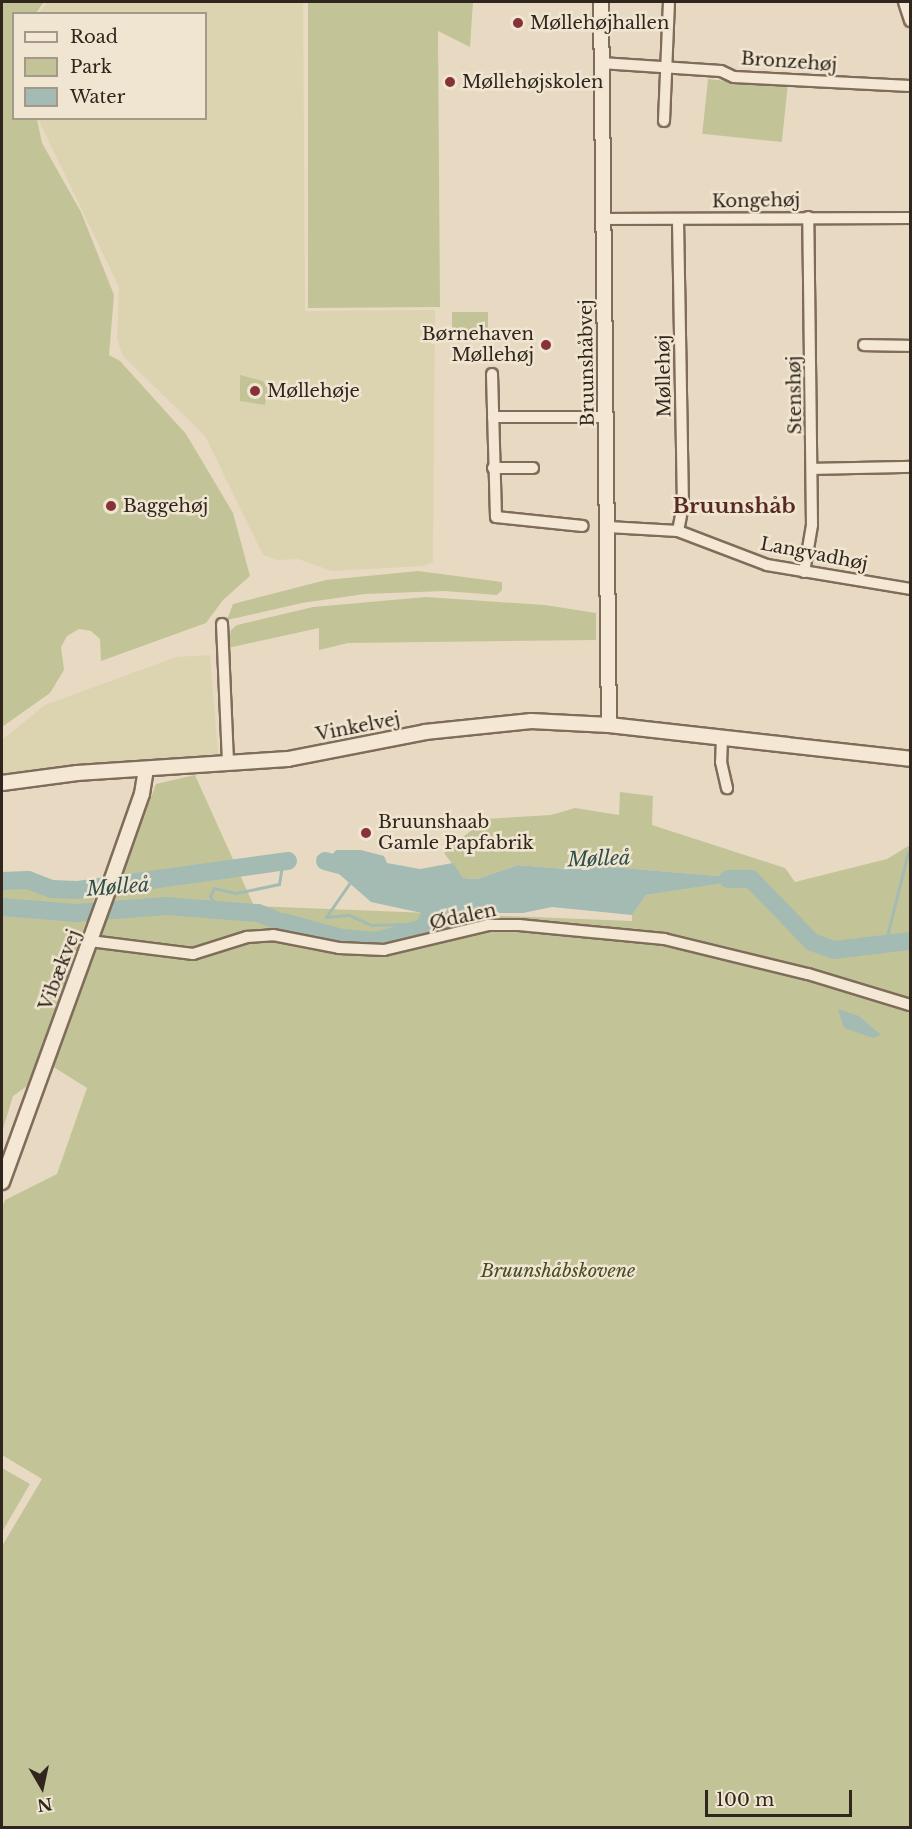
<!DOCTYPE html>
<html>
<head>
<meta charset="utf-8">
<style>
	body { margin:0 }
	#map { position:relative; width:912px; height:1829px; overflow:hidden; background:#e8dac2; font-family:"Libre Baskerville",serif }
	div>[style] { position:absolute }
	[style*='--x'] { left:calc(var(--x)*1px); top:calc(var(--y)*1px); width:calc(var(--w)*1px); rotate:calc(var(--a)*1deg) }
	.farmland>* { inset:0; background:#dcd3b0 }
	.green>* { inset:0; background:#c2c497; transform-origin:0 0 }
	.water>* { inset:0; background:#a3bbb3 }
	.stream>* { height:3px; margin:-1.5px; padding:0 1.5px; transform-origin:1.5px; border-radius:1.5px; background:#a3bbb3 }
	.river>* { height:18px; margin:-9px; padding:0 9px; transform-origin:9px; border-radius:9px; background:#a3bbb3 }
	.roads { filter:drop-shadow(2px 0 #7f6c5b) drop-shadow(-2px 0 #7f6c5b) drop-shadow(0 2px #7f6c5b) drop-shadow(0 -2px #7f6c5b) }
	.minor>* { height:10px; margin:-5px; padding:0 5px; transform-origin:5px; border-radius:5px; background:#f4e8d4 }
	.tertiary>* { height:14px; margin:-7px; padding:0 7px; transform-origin:7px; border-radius:7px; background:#f4e8d4 }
	.dots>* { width:16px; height:16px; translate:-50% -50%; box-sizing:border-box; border:3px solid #f0e5d0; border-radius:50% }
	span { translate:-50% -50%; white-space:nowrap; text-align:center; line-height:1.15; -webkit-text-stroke:5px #f0e5d0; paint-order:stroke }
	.poi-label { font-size:18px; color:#31261e }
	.left { translate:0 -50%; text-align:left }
	.right { translate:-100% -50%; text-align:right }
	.street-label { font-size:18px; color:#31261e }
	.park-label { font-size:18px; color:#444b27; font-style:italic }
	.water-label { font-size:20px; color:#2e4f4b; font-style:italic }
	.quarter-label { font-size:21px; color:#582a22; font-weight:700 }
	.frame { position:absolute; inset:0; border:3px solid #31261e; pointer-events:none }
	.legend { position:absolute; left:12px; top:12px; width:195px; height:108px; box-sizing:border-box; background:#f0e5d0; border:2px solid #a49989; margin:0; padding:8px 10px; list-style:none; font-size:18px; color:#31261e }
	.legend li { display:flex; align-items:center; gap:12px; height:30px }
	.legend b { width:30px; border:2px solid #a49989 }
	.north { position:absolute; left:12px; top:1757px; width:60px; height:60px; -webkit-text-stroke:4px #f0e5d0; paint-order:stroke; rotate:171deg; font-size:16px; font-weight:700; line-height:24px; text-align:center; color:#31261e }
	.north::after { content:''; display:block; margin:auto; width:21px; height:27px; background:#31261e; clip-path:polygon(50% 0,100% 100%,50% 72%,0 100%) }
	.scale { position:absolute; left:705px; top:1790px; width:147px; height:27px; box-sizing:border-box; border:3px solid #31261e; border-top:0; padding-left:8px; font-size:18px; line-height:21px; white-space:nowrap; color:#31261e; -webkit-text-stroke:4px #f0e5d0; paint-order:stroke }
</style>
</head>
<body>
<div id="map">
	<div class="farmland">
		<div style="clip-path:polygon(47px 2px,303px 2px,305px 311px,435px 310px,433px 562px,424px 566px,332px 571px,298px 559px,277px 560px,263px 555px,205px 436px,123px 356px,117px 339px,119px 287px,38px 119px,206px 118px,206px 14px,39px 13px)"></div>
		<div style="clip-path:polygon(210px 655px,218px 754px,2px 773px,2px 740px,45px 705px,176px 657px)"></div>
	</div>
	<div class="green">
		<div style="clip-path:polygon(2px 2px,44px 2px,36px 13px,14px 14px,14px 118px,37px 119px,42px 143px,81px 212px,114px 295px,109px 355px,120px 361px,186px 434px,233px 513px,250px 576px,223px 600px,206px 623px,101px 661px,100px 639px,91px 631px,79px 629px,67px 636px,61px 647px,64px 670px,50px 693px,2px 727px)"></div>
		<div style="clip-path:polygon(308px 2px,473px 2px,470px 47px,438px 31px,440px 307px,308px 308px)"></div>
		<div style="left:708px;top:79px;width:80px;height:55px;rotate:6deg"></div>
		<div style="left:452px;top:312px;width:36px;height:21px"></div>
		<div style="clip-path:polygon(240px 375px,263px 381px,268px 389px,265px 405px,240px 401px)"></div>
		<div style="clip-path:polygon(418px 571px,502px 582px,502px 590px,497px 595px,444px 591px,365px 594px,302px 603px,227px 620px,233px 604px,326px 580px)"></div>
		<div style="clip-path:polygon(426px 597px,545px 605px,596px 613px,596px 640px,348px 643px,319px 650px,319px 628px,228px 648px,231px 630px,237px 625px,313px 607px)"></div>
		<div style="clip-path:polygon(195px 775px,254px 906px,632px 921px,632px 915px,646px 895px,748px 879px,612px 867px,593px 859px,567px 869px,518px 865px,477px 879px,463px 878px,444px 853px,485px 819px,551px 815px,575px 808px,619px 815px,620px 792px,653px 796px,652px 825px,785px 868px,795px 882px,887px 859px,910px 845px,910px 1827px,2px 1827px,2px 1546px,42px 1479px,2px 1455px,2px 1208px,5px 1200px,57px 1174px,87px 1088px,52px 1066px,156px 784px)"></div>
		<div style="clip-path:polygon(100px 882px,37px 1060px,27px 1086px,13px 1096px,2px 1132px,2px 890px)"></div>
		<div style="clip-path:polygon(2px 1468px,30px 1484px,2px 1532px)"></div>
	</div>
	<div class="water">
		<div style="clip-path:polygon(336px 850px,361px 850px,384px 856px,387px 863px,420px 869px,453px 863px,463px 878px,477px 879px,518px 865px,567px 869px,593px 859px,612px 867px,751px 879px,646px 895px,632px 915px,552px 907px,523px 913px,447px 913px,439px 921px,431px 915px,371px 902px,330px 866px,330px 857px)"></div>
		<div style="clip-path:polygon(838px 1009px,859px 1016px,881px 1035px,873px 1038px,844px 1028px)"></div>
	</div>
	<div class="stream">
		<div style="--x:351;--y:881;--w:44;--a:124.8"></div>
		<div style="--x:326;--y:917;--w:23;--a:-5"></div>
		<div style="--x:349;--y:915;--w:24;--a:24"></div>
		<div style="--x:371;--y:925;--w:32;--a:-2"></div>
		<div style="--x:403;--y:924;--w:12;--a:59"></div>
		<div style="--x:219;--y:911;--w:17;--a:-121"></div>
		<div style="--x:210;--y:896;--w:9;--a:-63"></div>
		<div style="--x:214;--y:888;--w:23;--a:13"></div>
		<div style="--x:236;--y:893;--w:44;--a:-11.8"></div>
		<div style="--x:279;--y:884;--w:20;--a:-81"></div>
		<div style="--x:910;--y:941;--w:2;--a:-90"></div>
		<div style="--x:885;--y:944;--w:95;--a:-76"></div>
	</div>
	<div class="river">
		<div style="--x:325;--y:861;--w:30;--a:15"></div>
		<div style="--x:728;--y:879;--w:23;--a:0"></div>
		<div style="--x:751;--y:879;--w:88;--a:45.9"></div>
		<div style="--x:812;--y:942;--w:23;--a:20"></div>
		<div style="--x:834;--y:950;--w:77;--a:-6.8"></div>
		<div style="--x:2;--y:881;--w:26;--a:-2"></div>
		<div style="--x:28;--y:880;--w:25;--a:21"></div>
		<div style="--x:51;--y:889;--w:27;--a:2"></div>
		<div style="--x:78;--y:890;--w:212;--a:-7.9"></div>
		<div style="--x:2;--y:907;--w:74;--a:4.6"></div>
		<div style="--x:76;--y:913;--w:90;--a:-4.4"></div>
		<div style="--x:166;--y:906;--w:92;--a:4.4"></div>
		<div style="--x:258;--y:913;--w:17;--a:21"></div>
		<div style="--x:283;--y:922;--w:61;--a:15.2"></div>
		<div style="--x:342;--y:938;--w:34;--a:5"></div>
		<div style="--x:376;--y:941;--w:49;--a:-15.5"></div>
		<div style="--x:423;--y:928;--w:39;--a:-59"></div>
	</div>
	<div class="roads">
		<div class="minor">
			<div style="--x:904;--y:2;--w:20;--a:72"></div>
			<div style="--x:601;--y:63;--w:120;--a:3.8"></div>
			<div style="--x:721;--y:71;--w:14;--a:25"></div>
			<div style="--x:734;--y:77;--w:176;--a:2.9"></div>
			<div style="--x:664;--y:121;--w:119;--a:-87.6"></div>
			<div style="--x:602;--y:219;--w:308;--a:-0.2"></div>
			<div style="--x:864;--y:345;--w:46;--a:1.2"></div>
			<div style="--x:492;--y:374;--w:143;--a:88.4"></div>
			<div style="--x:496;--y:517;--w:87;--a:5.9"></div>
			<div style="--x:493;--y:417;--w:113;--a:0"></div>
			<div style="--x:493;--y:468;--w:40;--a:0"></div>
			<div style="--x:813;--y:469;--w:97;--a:-1.2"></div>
			<div style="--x:608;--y:527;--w:70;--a:3.3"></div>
			<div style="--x:678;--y:531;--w:95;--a:20.9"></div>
			<div style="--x:767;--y:565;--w:145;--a:9.5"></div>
			<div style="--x:678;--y:531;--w:25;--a:-79"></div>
			<div style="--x:683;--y:506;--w:287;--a:-91"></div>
			<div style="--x:804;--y:572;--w:48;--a:-80.3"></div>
			<div style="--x:812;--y:525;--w:308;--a:-90.7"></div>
			<div style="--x:222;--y:624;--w:140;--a:87.5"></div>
			<div style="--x:722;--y:737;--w:25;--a:92"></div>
			<div style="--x:721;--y:762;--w:27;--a:77"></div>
			<div style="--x:90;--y:941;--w:104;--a:7.2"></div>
			<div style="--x:193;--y:954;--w:57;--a:-17.5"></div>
			<div style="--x:247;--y:937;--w:26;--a:-4"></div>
			<div style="--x:273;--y:935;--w:67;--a:11.1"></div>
			<div style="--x:339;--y:948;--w:45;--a:2.5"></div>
			<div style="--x:384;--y:950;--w:107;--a:-13.5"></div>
			<div style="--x:488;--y:925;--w:31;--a:0"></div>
			<div style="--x:519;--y:925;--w:146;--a:5.5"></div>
			<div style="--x:664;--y:939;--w:148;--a:13.7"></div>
			<div style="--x:808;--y:974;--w:107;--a:16.9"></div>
		</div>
		<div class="tertiary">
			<div style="--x:601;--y:2;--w:723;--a:89.37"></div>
			<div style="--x:2;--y:783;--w:76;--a:-7.6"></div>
			<div style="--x:77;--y:773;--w:211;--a:-3.8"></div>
			<div style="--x:288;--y:759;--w:140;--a:-11.1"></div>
			<div style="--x:425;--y:732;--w:107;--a:-5.9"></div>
			<div style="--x:531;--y:721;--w:78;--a:2.9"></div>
			<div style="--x:609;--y:725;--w:303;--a:6.4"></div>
			<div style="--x:2;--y:1182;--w:322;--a:-70"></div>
			<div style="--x:112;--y:879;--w:90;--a:-70.6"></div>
			<div style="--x:142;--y:794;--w:25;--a:-81"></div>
		</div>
	</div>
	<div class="dots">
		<div style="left:518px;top:23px;background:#873238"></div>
		<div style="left:450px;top:82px;background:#873238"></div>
		<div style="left:546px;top:345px;background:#873238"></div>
		<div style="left:255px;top:391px;background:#873238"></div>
		<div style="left:111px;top:506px;background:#873238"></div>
		<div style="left:366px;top:833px;background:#873238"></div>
	</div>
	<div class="poi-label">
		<span class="left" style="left:530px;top:23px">Møllehøjhallen</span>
		<span class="left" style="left:462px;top:82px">Møllehøjskolen</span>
		<span class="right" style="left:534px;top:345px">Børnehaven<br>Møllehøj</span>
		<span class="left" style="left:267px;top:391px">Møllehøje</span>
		<span class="left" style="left:123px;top:506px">Baggehøj</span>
		<span class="left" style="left:378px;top:833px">Bruunshaab<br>Gamle Papfabrik</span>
	</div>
	<div class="street-label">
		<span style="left:789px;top:62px;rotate:4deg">Bronzehøj</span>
		<span style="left:756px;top:201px;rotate:-1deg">Kongehøj</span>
		<span style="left:587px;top:363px;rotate:-91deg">Bruunshåbvej</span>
		<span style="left:664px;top:376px;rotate:-91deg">Møllehøj</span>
		<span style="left:795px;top:395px;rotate:-91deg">Stenshøj</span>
		<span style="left:814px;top:554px;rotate:11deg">Langvadhøj</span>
		<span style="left:358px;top:727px;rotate:-11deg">Vinkelvej</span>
		<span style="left:463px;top:917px;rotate:-12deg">Ødalen</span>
		<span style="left:60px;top:970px;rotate:-69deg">Vibækvej</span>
	</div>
	<div class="park-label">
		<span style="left:558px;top:1271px">Bruunshåbskovene</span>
	</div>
	<div class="water-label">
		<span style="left:599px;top:859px;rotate:-2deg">Mølleå</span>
		<span style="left:118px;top:887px;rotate:-4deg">Mølleå</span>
	</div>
	<div class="quarter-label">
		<span style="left:734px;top:506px">Bruunshåb</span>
	</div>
	<div class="frame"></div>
	<ul class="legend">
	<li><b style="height:8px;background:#f4e8d4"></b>Road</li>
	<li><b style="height:16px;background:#c2c497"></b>Park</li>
	<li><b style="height:16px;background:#a3bbb3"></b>Water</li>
	</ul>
	<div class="north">N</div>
	<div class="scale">100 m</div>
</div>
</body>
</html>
